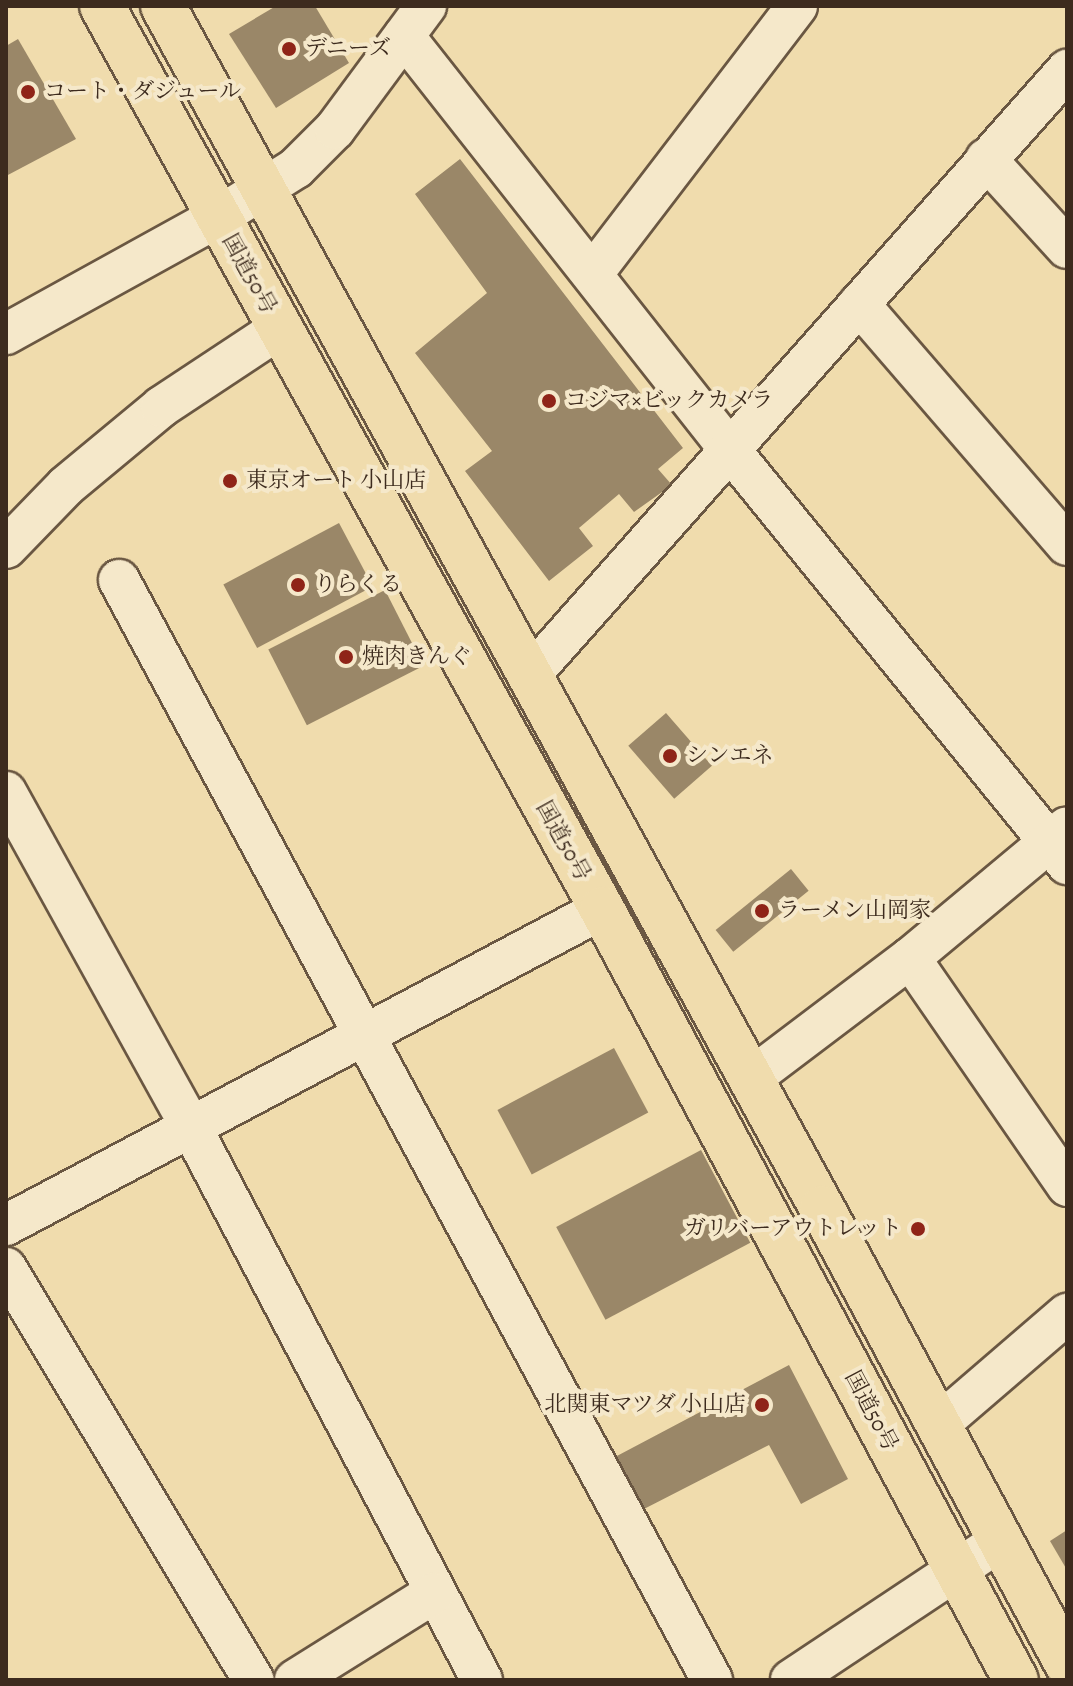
<!DOCTYPE html>
<html>
<head>
<meta charset="utf-8">
<style>
	body { margin:0 }
	#map { position:relative; width:1073px; height:1686px; overflow:hidden; background:#f0dcad; font-family:Alegreya,"Noto Serif JP",serif }
	div>[style] { position:absolute }
	[style*='--x'] { left:calc(var(--x)*1px); top:calc(var(--y)*1px); width:calc(var(--w)*1px); rotate:calc(var(--a)*1deg) }
	.building>* { inset:0; background:#9a8768; transform-origin:0 0 }
	.roads { filter:drop-shadow(2px 0 #6a5742) drop-shadow(-2px 0 #6a5742) drop-shadow(0 2px #6a5742) drop-shadow(0 -2px #6a5742) }
	.minor>* { height:40px; margin:-20px; padding:0 20px; transform-origin:20px; border-radius:20px; background:#f5e8ca }
	.highway>* { height:44px; margin:-22px; padding:0 22px; transform-origin:22px; border-radius:22px; background:#f0dcad }
	.dots>* { width:22px; height:22px; translate:-50% -50%; box-sizing:border-box; border:4px solid #f5e8ca; border-radius:50% }
	span { translate:-50% -50%; white-space:nowrap; text-align:center; line-height:1.15; -webkit-text-stroke:8px #f5e8ca; paint-order:stroke }
	.poi-label { font-size:22px; color:#3d2b1e }
	.left { translate:0 -50%; text-align:left }
	.right { translate:-100% -50%; text-align:right }
	.street-label { font-size:22px; color:#3d2b1e }
	.frame { position:absolute; inset:0; border:8px solid #3d2b1e; pointer-events:none }
</style>
</head>
<body>
<div id="map">
	<div class="building">
		<div style="clip-path:polygon(276px 6px,315px 6px,349px 63px,276px 108px,229px 34px)"></div>
		<div style="clip-path:polygon(18px 39px,76px 139px,6px 176px,6px 46px)"></div>
		<div style="clip-path:polygon(460px 159px,683px 448px,658px 469px,672px 485px,634px 512px,619px 494px,579px 528px,593px 546px,549px 581px,465px 471px,492px 451px,415px 353px,487px 293px,415px 194px)"></div>
		<div style="left:339px;top:523px;width:72px;height:131px;rotate:62deg"></div>
		<div style="left:385px;top:590px;width:85px;height:131px;rotate:63deg"></div>
		<div style="left:666px;top:713px;width:70px;height:50px;rotate:49deg"></div>
		<div style="left:791px;top:869px;width:28px;height:97px;rotate:51deg"></div>
		<div style="left:614px;top:1048px;width:73px;height:132px;rotate:62deg"></div>
		<div style="left:701px;top:1150px;width:105px;height:164px;rotate:62deg"></div>
		<div style="clip-path:polygon(789px 1365px,848px 1479px,801px 1504px,769px 1445px,642px 1510px,615px 1457px)"></div>
		<div style="clip-path:polygon(1067px 1530px,1067px 1570px,1050px 1541px)"></div>
	</div>
	<div class="roads">
		<div class="minor">
			<div style="--x:404;--y:36;--w:527;--a:51.78"></div>
			<div style="--x:730;--y:450;--w:534;--a:50.85"></div>
			<div style="--x:986;--y:159;--w:120;--a:47.7"></div>
			<div style="--x:593;--y:273;--w:336;--a:-52.6"></div>
			<div style="--x:859;--y:304;--w:318;--a:49.2"></div>
			<div style="--x:6;--y:334;--w:242;--a:-28.9"></div>
			<div style="--x:218;--y:217;--w:92;--a:-32.1"></div>
			<div style="--x:296;--y:168;--w:55;--a:-45"></div>
			<div style="--x:335;--y:129;--w:153;--a:-53.5"></div>
			<div style="--x:6;--y:548;--w:86;--a:-45.9"></div>
			<div style="--x:66;--y:486;--w:124;--a:-39.7"></div>
			<div style="--x:161;--y:407;--w:141;--a:-33.5"></div>
			<div style="--x:119;--y:580;--w:1250;--a:61.67"></div>
			<div style="--x:531;--y:674;--w:808;--a:-48.41"></div>
			<div style="--x:6;--y:792;--w:383;--a:61.1"></div>
			<div style="--x:191;--y:1127;--w:625;--a:62.25"></div>
			<div style="--x:910;--y:958;--w:277;--a:55.4"></div>
			<div style="--x:750;--y:1079;--w:201;--a:-37.1"></div>
			<div style="--x:910;--y:958;--w:204;--a:-39.8"></div>
			<div style="--x:6;--y:1225;--w:675;--a:-27.93"></div>
			<div style="--x:6;--y:1268;--w:481;--a:59"></div>
			<div style="--x:939;--y:1424;--w:169;--a:-40.7"></div>
			<div style="--x:295;--y:1680;--w:164;--a:-32"></div>
			<div style="--x:791;--y:1680;--w:253;--a:-33.6"></div>
		</div>
		<div class="highway">
			<div style="--x:102;--y:6;--w:1032;--a:61.03"></div>
			<div style="--x:602;--y:909;--w:875;--a:61.77"></div>
			<div style="--x:163;--y:6;--w:1371;--a:61.27"></div>
			<div style="--x:822;--y:1208;--w:518;--a:61.75"></div>
		</div>
	</div>
	<div class="dots">
		<div style="left:289px;top:49px;background:#8f2418"></div>
		<div style="left:28px;top:92px;background:#8f2418"></div>
		<div style="left:549px;top:401px;background:#8f2418"></div>
		<div style="left:230px;top:481px;background:#8f2418"></div>
		<div style="left:298px;top:585px;background:#8f2418"></div>
		<div style="left:346px;top:657px;background:#8f2418"></div>
		<div style="left:670px;top:756px;background:#8f2418"></div>
		<div style="left:762px;top:911px;background:#8f2418"></div>
		<div style="left:918px;top:1229px;background:#8f2418"></div>
		<div style="left:762px;top:1405px;background:#8f2418"></div>
	</div>
	<div class="poi-label">
		<span class="left" style="left:305px;top:49px">デニーズ</span>
		<span class="left" style="left:44px;top:92px">コート・ダジュール</span>
		<span class="left" style="left:565px;top:401px">コジマ×ビックカメラ</span>
		<span class="left" style="left:246px;top:481px">東京オート 小山店</span>
		<span class="left" style="left:314px;top:585px">りらくる</span>
		<span class="left" style="left:362px;top:657px">焼肉きんぐ</span>
		<span class="left" style="left:686px;top:756px">シンエネ</span>
		<span class="left" style="left:778px;top:911px">ラーメン山岡家</span>
		<span class="right" style="left:902px;top:1229px">ガリバーアウトレット</span>
		<span class="right" style="left:746px;top:1405px">北関東マツダ 小山店</span>
	</div>
	<div class="street-label">
		<span style="left:249px;top:274px;rotate:61deg">国道50号</span>
		<span style="left:563px;top:841px;rotate:61deg">国道50号</span>
		<span style="left:871px;top:1411px;rotate:62deg">国道50号</span>
	</div>
	<div class="frame"></div>
</div>
</body>
</html>
